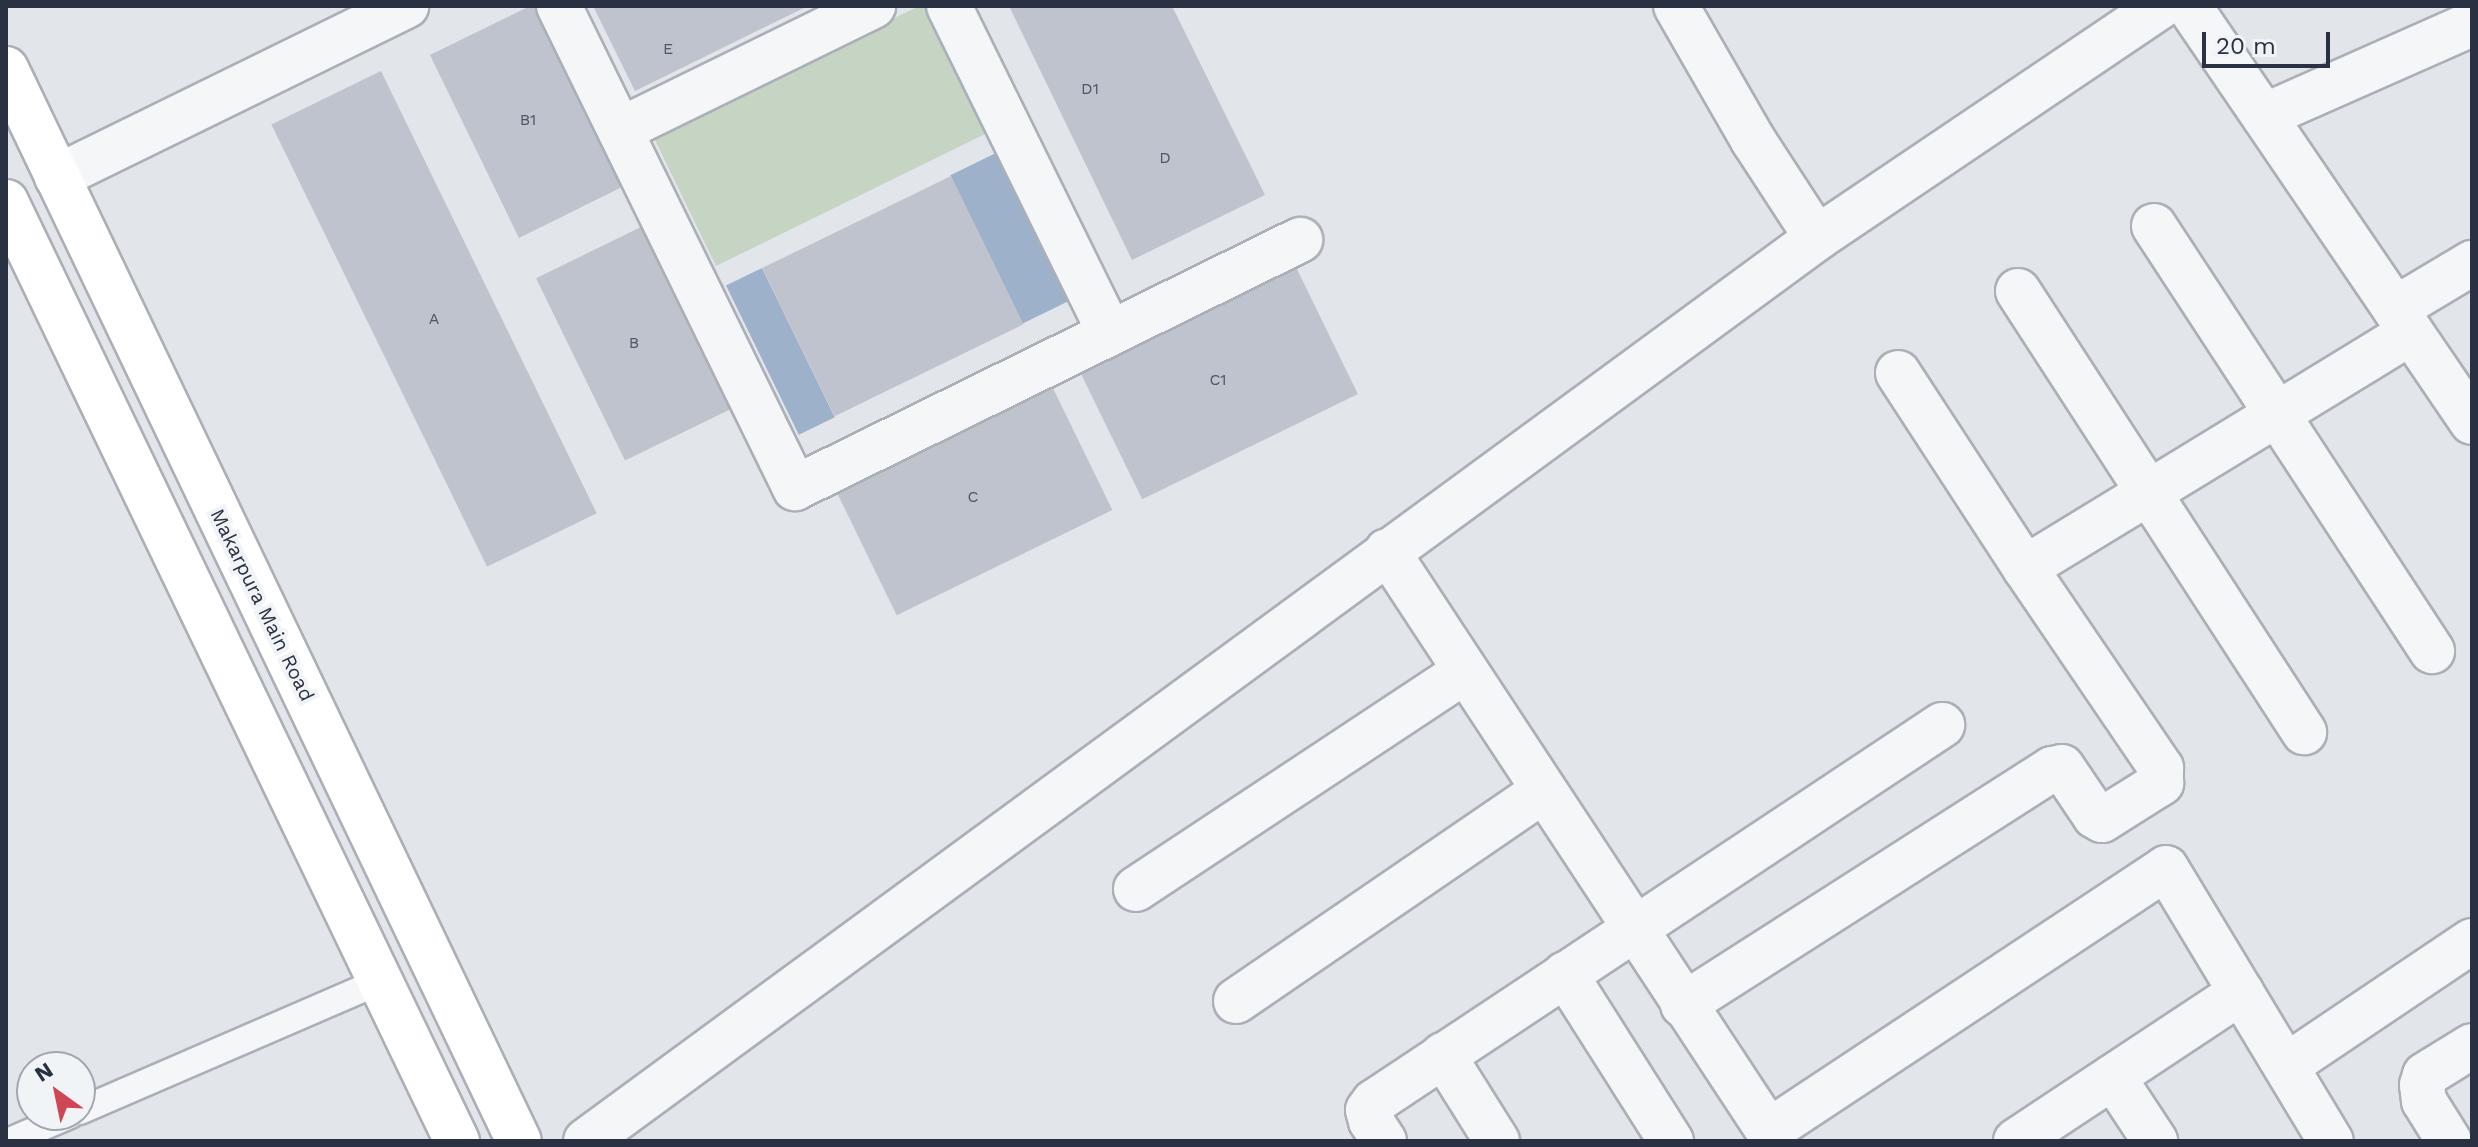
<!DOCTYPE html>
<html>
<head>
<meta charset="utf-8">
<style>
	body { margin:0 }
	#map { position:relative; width:2478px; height:1147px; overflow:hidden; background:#e2e5ea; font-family:"Work Sans",sans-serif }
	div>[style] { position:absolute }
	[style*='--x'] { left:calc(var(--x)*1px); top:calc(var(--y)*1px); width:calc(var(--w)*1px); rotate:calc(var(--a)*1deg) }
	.green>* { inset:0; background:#c6d4c3 }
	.water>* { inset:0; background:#9db1ca; transform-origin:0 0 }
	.building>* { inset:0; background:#bfc3cd; transform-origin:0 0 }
	.roads { filter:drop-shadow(2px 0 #abafb8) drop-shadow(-2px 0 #abafb8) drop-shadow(0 2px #abafb8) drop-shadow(0 -2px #abafb8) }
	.service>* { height:26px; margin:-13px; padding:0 13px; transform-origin:13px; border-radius:13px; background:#f4f6f8 }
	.minor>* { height:44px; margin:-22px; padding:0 22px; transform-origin:22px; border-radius:22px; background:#f4f6f8 }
	.trunk>* { height:44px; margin:-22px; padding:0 22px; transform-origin:22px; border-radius:22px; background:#fff }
	span { translate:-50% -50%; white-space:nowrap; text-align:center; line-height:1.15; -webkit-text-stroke:8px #f1f4f7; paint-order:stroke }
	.number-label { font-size:16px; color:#4f5665 }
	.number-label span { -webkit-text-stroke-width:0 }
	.street-label { font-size:20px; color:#2a3142 }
	.frame { position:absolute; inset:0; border:8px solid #2a3142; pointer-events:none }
	.north { position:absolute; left:16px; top:1051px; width:80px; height:80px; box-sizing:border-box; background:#f1f4f7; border:2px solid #a1a6af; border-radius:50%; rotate:327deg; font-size:22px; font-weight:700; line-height:32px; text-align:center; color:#2a3142 }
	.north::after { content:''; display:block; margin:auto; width:28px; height:36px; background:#cf4755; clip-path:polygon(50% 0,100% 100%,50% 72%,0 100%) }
	.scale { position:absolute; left:2202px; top:32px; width:128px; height:36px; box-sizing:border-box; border:4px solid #2a3142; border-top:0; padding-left:10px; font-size:24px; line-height:28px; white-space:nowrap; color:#2a3142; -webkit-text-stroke:6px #f1f4f7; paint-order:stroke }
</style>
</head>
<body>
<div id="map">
	<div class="green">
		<div style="clip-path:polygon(919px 6px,927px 6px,989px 132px,716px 266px,653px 136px)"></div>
	</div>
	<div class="water">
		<div style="left:998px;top:152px;width:165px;height:53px;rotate:64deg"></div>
		<div style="left:762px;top:268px;width:166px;height:40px;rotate:64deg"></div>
	</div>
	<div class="building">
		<div style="clip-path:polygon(530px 6px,538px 6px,626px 185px,519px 238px,430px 55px)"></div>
		<div style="clip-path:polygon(593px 6px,808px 6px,635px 91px)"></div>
		<div style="clip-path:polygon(1009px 6px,1172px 6px,1265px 195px,1132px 260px)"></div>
		<div style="left:381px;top:71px;width:492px;height:122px;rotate:64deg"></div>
		<div style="left:951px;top:176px;width:165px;height:210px;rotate:64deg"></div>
		<div style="left:643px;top:226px;width:203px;height:119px;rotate:64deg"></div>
		<div style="left:1293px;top:261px;width:148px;height:240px;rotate:64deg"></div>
		<div style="left:1048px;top:378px;width:147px;height:240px;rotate:64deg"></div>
	</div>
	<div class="roads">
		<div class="service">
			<div style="--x:80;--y:1111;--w:327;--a:-23.4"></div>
			<div style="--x:10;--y:1141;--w:65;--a:-23.4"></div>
		</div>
		<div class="minor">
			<div style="--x:559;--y:6;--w:537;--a:63.91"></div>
			<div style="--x:795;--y:488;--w:563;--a:-26.16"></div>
			<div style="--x:949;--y:6;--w:364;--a:63.8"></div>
			<div style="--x:1676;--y:6;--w:155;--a:60.1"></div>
			<div style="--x:1753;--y:140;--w:117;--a:56.9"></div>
			<div style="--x:2189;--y:6;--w:503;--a:55.77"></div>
			<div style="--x:2264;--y:116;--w:227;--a:-23.9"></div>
			<div style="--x:620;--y:130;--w:282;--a:-26.1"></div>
			<div style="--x:57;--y:177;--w:389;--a:-26.1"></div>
			<div style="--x:2154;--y:226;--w:508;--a:56.81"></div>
			<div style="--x:2018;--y:291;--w:526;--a:57.04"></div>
			<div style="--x:2395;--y:309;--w:90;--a:-30.9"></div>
			<div style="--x:1898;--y:373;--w:233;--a:56.9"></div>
			<div style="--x:2025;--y:568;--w:452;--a:-31.4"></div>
			<div style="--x:1387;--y:551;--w:706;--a:56.67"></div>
			<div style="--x:1136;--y:889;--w:395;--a:-33.5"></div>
			<div style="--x:1565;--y:974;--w:198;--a:57.6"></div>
			<div style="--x:1236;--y:1001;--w:372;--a:-34.4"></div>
			<div style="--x:1683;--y:1005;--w:438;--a:-32.6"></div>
			<div style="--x:2052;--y:769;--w:10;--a:-11"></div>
			<div style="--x:2062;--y:767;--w:59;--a:56"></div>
			<div style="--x:2095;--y:816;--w:8;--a:30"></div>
			<div style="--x:2102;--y:820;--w:70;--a:-32.1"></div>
			<div style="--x:2161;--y:783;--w:15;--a:-90"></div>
			<div style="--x:2161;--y:768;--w:242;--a:-124.2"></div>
			<div style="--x:1443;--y:1055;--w:102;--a:57.9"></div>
			<div style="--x:2286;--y:1066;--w:224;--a:-33.9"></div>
			<div style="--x:2113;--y:1077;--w:77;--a:56.7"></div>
			<div style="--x:1769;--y:1131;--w:476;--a:-33.5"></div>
			<div style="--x:2166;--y:868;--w:319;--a:58.9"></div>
			<div style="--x:586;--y:1141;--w:1527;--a:-36.26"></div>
			<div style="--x:1817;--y:238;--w:415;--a:-34"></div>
			<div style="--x:1384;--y:1141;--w:24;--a:-123"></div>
			<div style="--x:1371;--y:1121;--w:11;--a:-105"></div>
			<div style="--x:1368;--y:1110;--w:10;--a:-53"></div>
			<div style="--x:1374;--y:1102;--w:682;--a:-33.57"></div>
			<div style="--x:2016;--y:1141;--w:270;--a:-33.5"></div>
			<div style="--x:2449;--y:1141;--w:47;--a:-122"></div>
			<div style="--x:2424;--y:1101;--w:16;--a:-97"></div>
			<div style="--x:2422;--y:1085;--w:10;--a:-73"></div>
			<div style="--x:2425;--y:1075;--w:55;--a:-31.7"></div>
		</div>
		<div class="trunk">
			<div style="--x:6;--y:69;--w:1188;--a:64.43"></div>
			<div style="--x:6;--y:202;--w:1042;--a:64.35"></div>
		</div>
	</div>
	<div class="number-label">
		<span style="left:668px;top:49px">E</span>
		<span style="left:1090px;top:89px">D1</span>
		<span style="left:528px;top:120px">B1</span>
		<span style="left:1165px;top:158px">D</span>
		<span style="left:434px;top:319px">A</span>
		<span style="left:634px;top:343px">B</span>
		<span style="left:1218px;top:380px">C1</span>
		<span style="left:973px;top:497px">C</span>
	</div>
	<div class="street-label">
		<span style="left:262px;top:605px;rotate:64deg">Makarpura Main Road</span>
	</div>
	<div class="frame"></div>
	<div class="north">N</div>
	<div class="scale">20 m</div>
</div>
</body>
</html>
